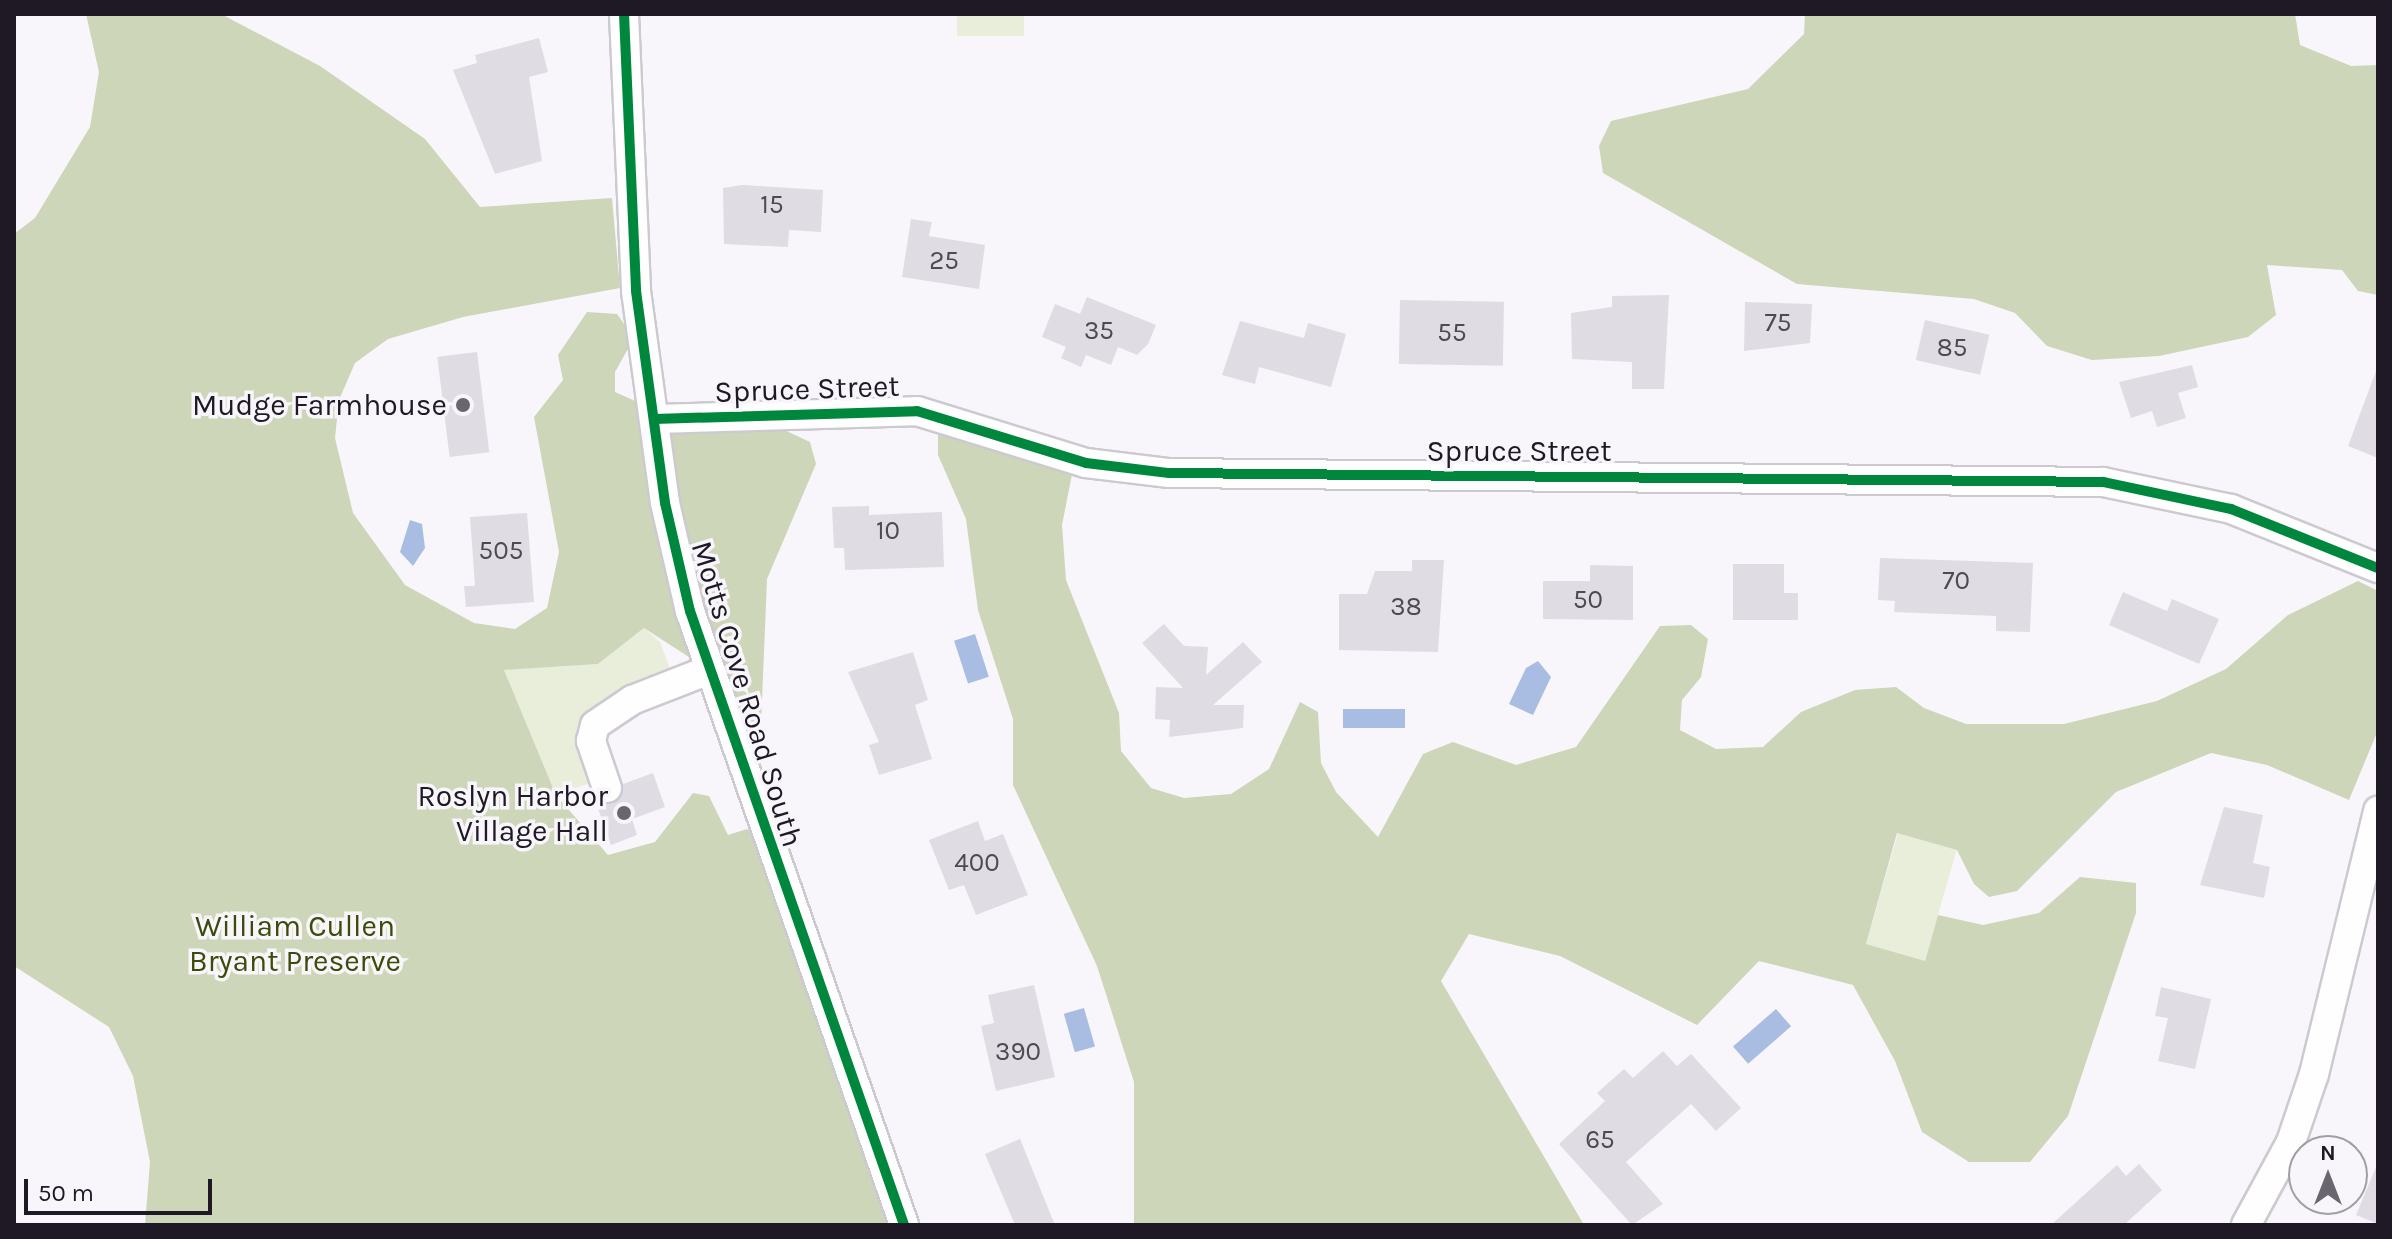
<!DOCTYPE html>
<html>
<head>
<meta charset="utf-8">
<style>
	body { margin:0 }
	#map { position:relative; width:2392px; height:1239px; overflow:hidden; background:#f8f6fa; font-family:Karla,sans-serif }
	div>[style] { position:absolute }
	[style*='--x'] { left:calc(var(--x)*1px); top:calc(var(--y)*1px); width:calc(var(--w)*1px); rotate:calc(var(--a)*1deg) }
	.green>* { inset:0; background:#e8eeda; transform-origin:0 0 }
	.forest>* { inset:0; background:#cdd6b8 }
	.water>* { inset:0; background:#a9bde2; transform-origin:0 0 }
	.building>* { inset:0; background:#e0dce3; transform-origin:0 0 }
	.roads { filter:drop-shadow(2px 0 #cdc9d1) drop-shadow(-2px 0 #cdc9d1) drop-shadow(0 2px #cdc9d1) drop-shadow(0 -2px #cdc9d1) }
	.minor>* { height:28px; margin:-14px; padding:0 14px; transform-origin:14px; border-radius:14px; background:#fefefe }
	.cycleway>* { height:10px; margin:-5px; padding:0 5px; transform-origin:5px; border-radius:5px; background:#00873e }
	.dots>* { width:22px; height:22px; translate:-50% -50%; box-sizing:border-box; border:4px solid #f8f5fb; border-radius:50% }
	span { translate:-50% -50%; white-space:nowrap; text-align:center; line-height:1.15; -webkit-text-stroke:7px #f8f5fb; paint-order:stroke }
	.number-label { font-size:26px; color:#4e4a54 }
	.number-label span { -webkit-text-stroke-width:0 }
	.street-label { font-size:30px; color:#1e1924 }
	.poi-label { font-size:30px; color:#1e1924 }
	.right { translate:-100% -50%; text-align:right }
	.park-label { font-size:30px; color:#3c4b08 }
	.frame { position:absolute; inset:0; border:16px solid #1e1924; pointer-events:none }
	.north { position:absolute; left:2288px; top:1135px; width:80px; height:80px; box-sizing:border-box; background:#f8f5fb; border:2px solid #a19da5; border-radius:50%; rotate:0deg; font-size:22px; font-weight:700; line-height:32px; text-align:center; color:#1e1924 }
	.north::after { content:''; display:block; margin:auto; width:28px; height:36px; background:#6a666f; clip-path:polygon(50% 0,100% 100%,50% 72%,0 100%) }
	.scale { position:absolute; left:24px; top:1179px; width:188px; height:36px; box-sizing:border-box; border:4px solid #1e1924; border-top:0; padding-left:10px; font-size:24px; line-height:28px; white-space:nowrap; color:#1e1924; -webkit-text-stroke:6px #f8f5fb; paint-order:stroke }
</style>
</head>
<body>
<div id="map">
	<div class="green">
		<div style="left:957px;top:14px;width:67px;height:22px"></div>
		<div style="clip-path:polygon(644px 628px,660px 642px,675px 682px,607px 714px,604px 778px,556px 795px,504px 670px,598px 664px)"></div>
		<div style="left:1898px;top:833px;width:61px;height:116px;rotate:16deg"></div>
	</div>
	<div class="forest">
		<div style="clip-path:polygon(86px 14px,221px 14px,320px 66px,425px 139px,480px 207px,612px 198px,620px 288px,463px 317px,388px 339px,355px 363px,339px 400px,335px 438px,353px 513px,405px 585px,474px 623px,515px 629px,547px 608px,559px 552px,534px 417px,563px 380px,558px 355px,587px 312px,617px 314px,634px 338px,615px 372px,615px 392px,664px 414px,769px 423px,810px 442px,816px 464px,767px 579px,760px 749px,753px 755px,709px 670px,644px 628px,598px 664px,504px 670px,556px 795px,608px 855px,655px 842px,693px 793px,709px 796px,728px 835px,747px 829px,760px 835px,903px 1225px,145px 1225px,150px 1162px,133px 1076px,109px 1027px,14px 966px,14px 234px,35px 218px,90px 127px,99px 72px)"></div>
		<div style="clip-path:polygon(1805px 14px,2295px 14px,2300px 45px,2351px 66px,2378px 65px,2378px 295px,2358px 291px,2342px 270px,2267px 265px,2276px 315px,2248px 337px,2159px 356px,2092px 360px,2047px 346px,2015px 313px,1974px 299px,1797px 284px,1603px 173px,1599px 146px,1611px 121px,1748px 89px,1804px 34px)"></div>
		<div style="clip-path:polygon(958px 420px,1075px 459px,1062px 525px,1066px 580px,1119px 713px,1121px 751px,1151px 788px,1184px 798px,1231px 794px,1269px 769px,1300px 702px,1318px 712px,1321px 763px,1336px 792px,1378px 837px,1423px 754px,1453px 742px,1516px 765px,1576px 747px,1660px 626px,1691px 625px,1708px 639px,1701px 677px,1682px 700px,1680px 730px,1716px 749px,1763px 747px,1801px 712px,1855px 690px,1896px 687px,1924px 708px,1966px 724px,2064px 724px,2157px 701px,2226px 669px,2288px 615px,2358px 581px,2378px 591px,2378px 730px,2349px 800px,2267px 765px,2211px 753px,2116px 792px,2017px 891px,1989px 897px,1974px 884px,1957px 850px,1897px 833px,1866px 944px,1925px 961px,1938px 915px,1983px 925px,2039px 913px,2080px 877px,2136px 883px,2136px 913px,2068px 1116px,2030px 1162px,1969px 1162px,1922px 1132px,1895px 1061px,1853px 985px,1759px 961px,1697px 1025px,1560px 956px,1469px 934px,1441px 981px,1584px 1225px,1134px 1225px,1134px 1082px,1097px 966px,1013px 785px,1013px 719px,978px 610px,966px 519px,938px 455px,938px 434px)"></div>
	</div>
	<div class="water">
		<div style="clip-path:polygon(410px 520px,422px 524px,425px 548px,413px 566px,400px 552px)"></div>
		<div style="left:975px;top:634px;width:45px;height:22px;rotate:72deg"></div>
		<div style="clip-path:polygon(1538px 661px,1551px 677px,1533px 715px,1509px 704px,1526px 668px)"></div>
		<div style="left:1343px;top:709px;width:62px;height:19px"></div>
		<div style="left:1084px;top:1008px;width:40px;height:21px;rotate:74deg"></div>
		<div style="left:1776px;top:1009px;width:23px;height:57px;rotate:49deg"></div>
	</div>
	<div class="building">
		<div style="clip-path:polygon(539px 38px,548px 72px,529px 77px,542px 161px,495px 174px,453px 70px,477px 63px,475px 55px)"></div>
		<div style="clip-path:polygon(742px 185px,823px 190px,821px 232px,789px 230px,788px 247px,724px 244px,723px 188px)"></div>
		<div style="clip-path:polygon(911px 219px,932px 222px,929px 236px,985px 245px,979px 289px,902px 277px)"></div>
		<div style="clip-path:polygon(1669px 295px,1664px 389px,1632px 389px,1632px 362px,1572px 359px,1571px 313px,1612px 307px,1612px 296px)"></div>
		<div style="clip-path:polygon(1087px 297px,1156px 325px,1148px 344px,1137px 355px,1118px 347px,1111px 365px,1086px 355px,1081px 367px,1061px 358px,1066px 347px,1042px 337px,1055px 304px,1080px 314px)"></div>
		<div style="left:1400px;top:300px;width:104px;height:64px;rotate:1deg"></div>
		<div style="clip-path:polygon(1745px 302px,1812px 304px,1810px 343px,1744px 351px)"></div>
		<div style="left:1925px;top:320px;width:66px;height:41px;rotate:13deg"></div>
		<div style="clip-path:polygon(1240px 321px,1304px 338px,1308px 323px,1346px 334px,1331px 387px,1259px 367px,1255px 384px,1222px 375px)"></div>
		<div style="left:477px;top:352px;width:101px;height:40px;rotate:83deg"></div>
		<div style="clip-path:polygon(2192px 365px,2198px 387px,2178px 393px,2186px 418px,2157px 427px,2152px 411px,2131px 418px,2119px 382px)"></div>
		<div style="clip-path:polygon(2376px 371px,2378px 372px,2378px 458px,2348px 446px)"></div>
		<div style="clip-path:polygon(869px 506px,869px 515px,942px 512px,944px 567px,845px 570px,844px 548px,834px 548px,832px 507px)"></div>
		<div style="clip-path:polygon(527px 513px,534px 602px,466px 607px,464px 586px,475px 586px,470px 517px)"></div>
		<div style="clip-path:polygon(1880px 558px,2033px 563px,2030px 632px,1996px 631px,1996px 616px,1894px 612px,1895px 601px,1878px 600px)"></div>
		<div style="clip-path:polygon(1412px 560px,1444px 560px,1438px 652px,1339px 650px,1339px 594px,1367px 594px,1375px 571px,1412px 571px)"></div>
		<div style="clip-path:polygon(1733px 564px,1784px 564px,1784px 593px,1798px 593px,1798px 620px,1733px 620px)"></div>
		<div style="clip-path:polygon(1590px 565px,1633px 566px,1633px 620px,1543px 619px,1543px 581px,1590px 581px)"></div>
		<div style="clip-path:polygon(2123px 592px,2167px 611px,2172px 599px,2219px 619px,2199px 664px,2109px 625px)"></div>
		<div style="clip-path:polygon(1164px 624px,1184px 646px,1208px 647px,1206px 675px,1243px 642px,1262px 662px,1213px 705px,1244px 705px,1243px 728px,1169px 737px,1170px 720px,1155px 719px,1156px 687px,1183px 688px,1142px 643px)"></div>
		<div style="clip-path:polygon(913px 652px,928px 700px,915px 705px,932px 759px,879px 775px,869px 745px,879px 742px,848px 672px)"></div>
		<div style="clip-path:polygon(653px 773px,665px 807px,632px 819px,637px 835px,611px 845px,595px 800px,613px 804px,623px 784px)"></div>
		<div style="clip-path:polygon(2224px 807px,2263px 815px,2253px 863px,2270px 867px,2264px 898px,2200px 885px)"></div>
		<div style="clip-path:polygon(978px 821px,985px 841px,1003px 834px,1028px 895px,976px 915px,964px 885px,949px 890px,929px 840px)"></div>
		<div style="clip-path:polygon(1034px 985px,1055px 1077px,996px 1091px,981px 1026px,994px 1023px,988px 995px)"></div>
		<div style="clip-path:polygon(2161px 987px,2211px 999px,2195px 1069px,2158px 1061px,2168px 1018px,2155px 1016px)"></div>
		<div style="clip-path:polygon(1663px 1051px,1677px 1066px,1691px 1054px,1741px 1108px,1716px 1131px,1691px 1104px,1626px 1162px,1663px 1204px,1632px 1225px,1559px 1144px,1605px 1101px,1597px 1093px,1624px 1069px,1633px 1078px)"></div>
		<div style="clip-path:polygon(1020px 1139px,1055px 1225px,1015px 1225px,985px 1154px)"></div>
		<div style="clip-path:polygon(2378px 1162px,2378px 1224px,2356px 1215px)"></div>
		<div style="clip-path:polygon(2139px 1164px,2162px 1190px,2124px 1225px,2051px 1225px,2117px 1165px,2126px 1176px)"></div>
	</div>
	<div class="roads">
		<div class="minor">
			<div style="--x:624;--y:14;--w:277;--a:87.5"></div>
			<div style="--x:636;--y:291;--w:214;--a:82.2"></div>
			<div style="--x:665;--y:503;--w:111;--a:77"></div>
			<div style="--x:690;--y:611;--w:650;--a:70.78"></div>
			<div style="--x:654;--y:419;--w:263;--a:-1.7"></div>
			<div style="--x:917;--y:411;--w:177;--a:17.1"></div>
			<div style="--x:1086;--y:463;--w:84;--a:6.9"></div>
			<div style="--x:1169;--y:473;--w:934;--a:0.55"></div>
			<div style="--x:2103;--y:482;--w:131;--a:11.9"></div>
			<div style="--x:2231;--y:509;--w:158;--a:21.9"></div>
			<div style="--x:607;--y:788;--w:50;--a:-108.8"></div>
			<div style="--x:591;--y:741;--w:16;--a:-76"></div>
			<div style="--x:595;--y:725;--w:45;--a:-34"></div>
			<div style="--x:632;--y:700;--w:83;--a:-21.3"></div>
			<div style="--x:2246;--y:1225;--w:94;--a:-61.5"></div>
			<div style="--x:2291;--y:1142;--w:72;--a:-71.3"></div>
			<div style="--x:2314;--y:1074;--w:271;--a:-76.3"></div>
		</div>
	</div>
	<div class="cycleway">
		<div style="--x:624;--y:14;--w:277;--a:87.5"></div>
		<div style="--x:636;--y:291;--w:214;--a:82.2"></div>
		<div style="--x:665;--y:503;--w:111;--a:77"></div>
		<div style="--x:690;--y:611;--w:650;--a:70.78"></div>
		<div style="--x:654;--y:419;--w:263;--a:-1.7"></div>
		<div style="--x:917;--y:411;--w:177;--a:17.1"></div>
		<div style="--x:1086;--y:463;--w:84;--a:6.9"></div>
		<div style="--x:1169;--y:473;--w:934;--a:0.55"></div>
		<div style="--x:2103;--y:482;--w:131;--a:11.9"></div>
		<div style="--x:2231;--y:509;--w:158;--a:21.9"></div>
	</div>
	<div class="dots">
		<div style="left:463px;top:405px;background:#6a666f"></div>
		<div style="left:624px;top:813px;background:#6a666f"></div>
	</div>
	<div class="number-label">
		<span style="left:772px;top:205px">15</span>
		<span style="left:944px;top:261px">25</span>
		<span style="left:1778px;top:323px">75</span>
		<span style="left:1099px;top:331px">35</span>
		<span style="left:1452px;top:333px">55</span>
		<span style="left:1952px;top:348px">85</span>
		<span style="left:888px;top:531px">10</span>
		<span style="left:501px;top:551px">505</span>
		<span style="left:1956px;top:581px">70</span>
		<span style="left:1588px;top:600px">50</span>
		<span style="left:1406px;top:607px">38</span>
		<span style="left:977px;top:863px">400</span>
		<span style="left:1018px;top:1052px">390</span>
		<span style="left:1600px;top:1140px">65</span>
	</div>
	<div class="street-label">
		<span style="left:807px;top:389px;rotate:-2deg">Spruce Street</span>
		<span style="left:1519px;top:451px">Spruce Street</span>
		<span style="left:747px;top:694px;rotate:73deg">Motts Cove Road South</span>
	</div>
	<div class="poi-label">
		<span class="right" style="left:447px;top:405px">Mudge Farmhouse</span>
		<span class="right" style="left:608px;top:813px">Roslyn Harbor<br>Village Hall</span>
	</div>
	<div class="park-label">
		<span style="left:295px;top:943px">William Cullen<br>Bryant Preserve</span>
	</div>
	<div class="frame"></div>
	<div class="north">N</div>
	<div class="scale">50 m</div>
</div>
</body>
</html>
